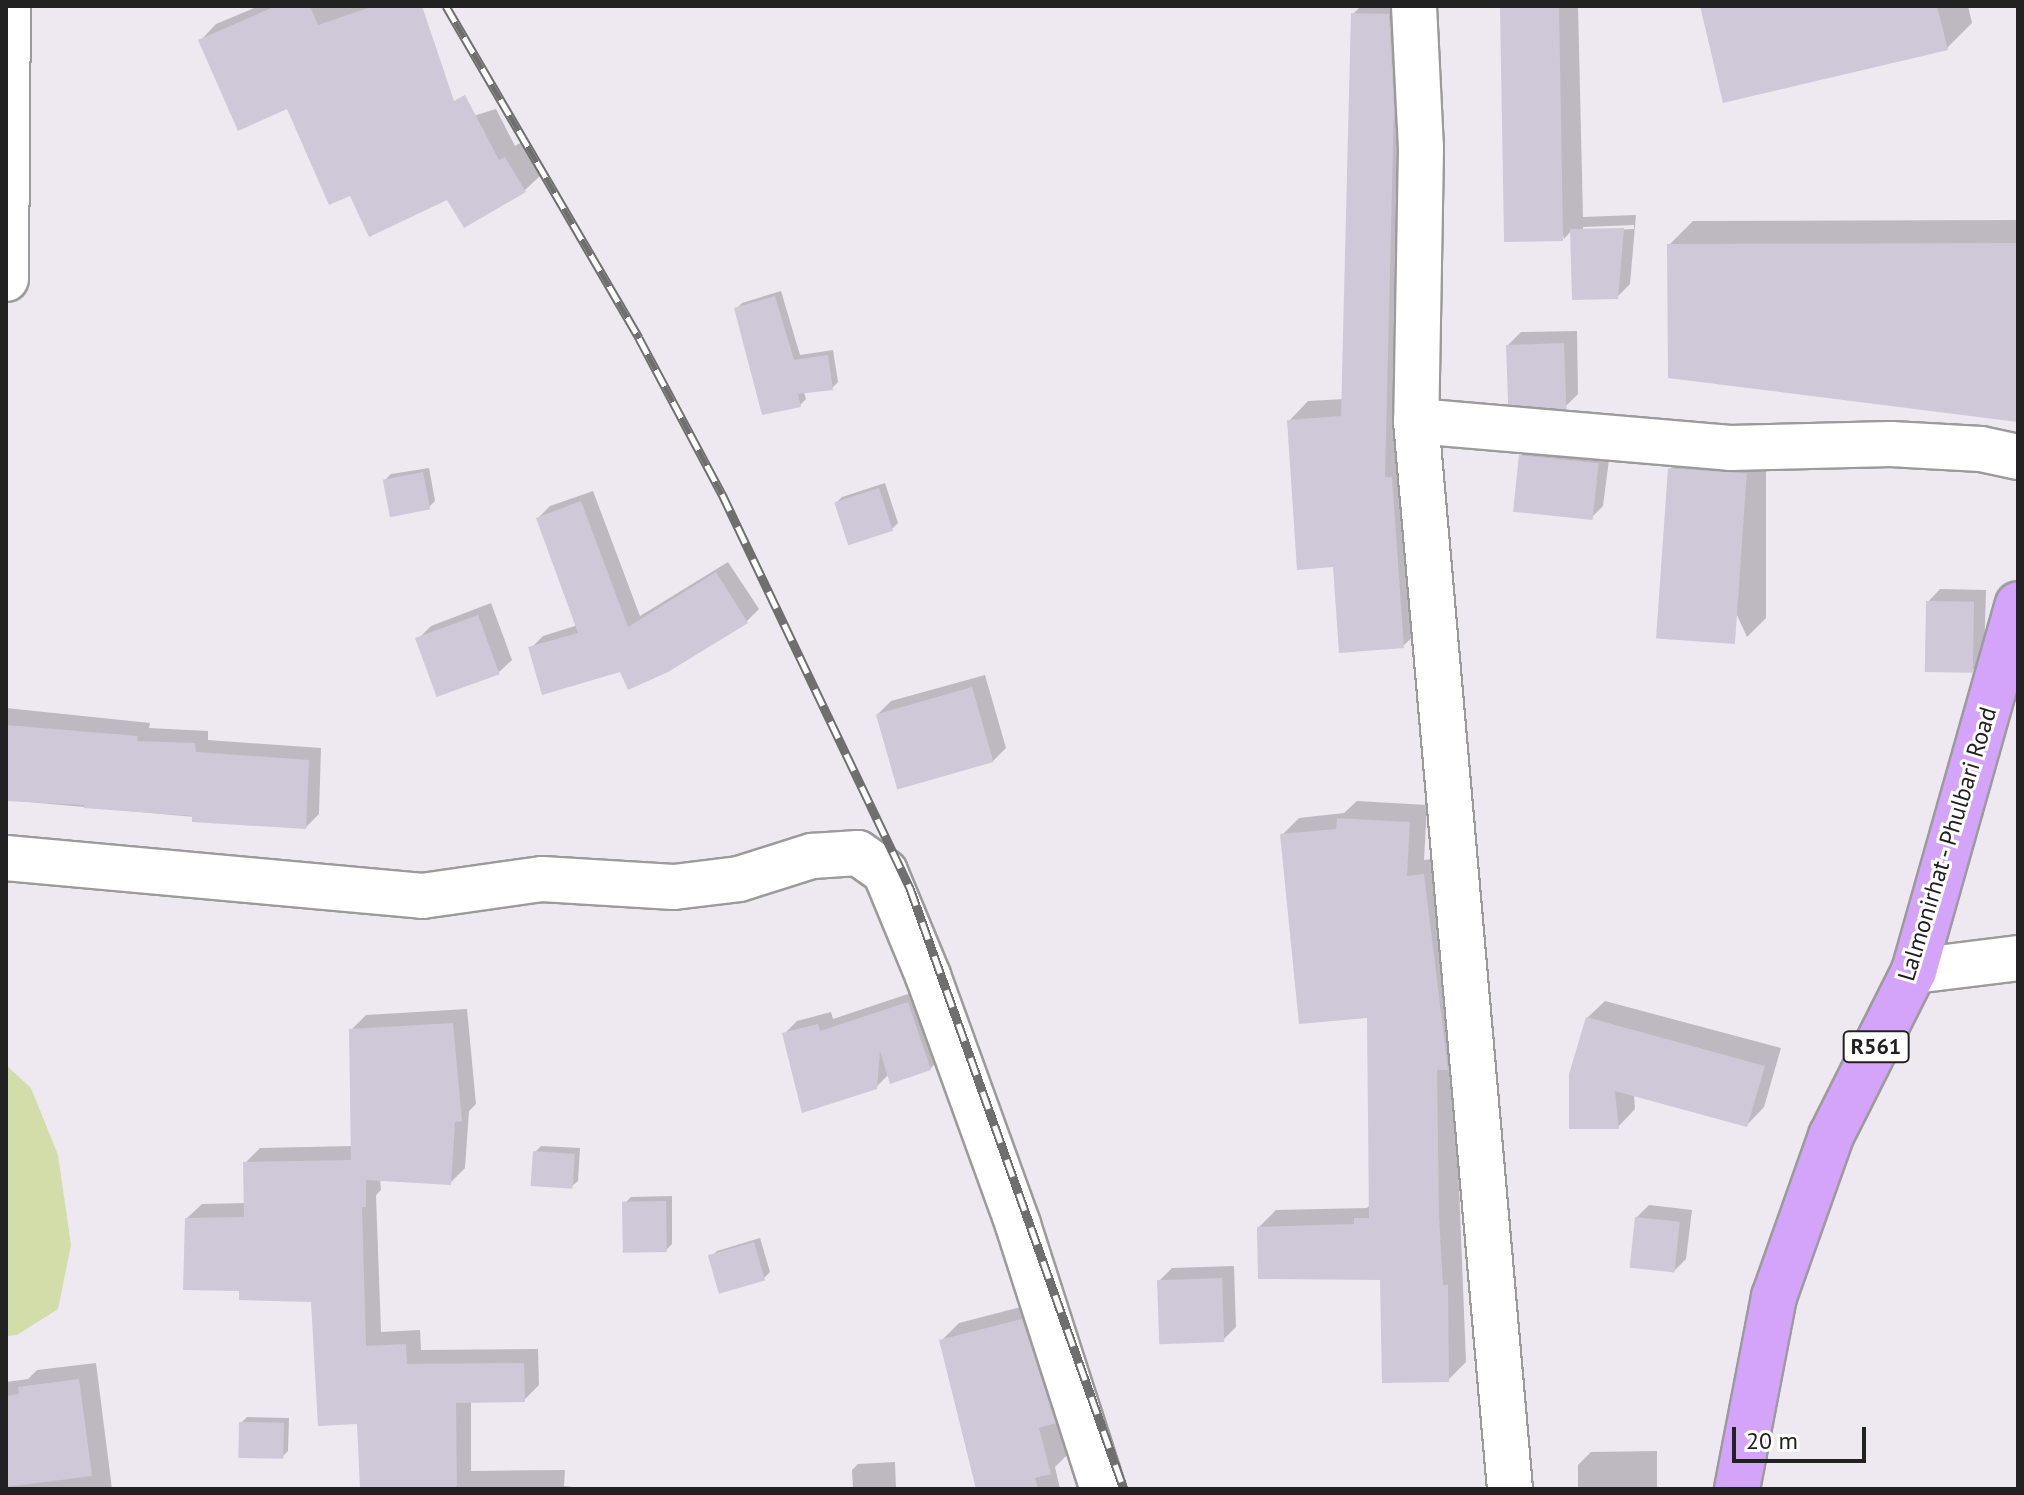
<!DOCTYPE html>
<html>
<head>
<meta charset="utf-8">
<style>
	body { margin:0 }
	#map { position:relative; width:2024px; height:1495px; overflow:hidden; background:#eee8f1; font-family:"PT Sans",sans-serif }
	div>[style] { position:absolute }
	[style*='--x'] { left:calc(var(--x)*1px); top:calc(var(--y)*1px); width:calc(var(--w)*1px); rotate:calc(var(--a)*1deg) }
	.water>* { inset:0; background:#d2ddaa }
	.shadow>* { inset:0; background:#0003 }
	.building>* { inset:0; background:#cfc8d8; transform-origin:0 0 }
	.roads { filter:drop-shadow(2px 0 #9b9b9b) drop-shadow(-2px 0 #9b9b9b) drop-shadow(0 2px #9b9b9b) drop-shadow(0 -2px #9b9b9b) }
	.minor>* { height:44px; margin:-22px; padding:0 22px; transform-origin:22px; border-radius:22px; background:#fff }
	.major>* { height:44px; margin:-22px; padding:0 22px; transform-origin:22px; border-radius:22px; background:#d4a4fa }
	.rail>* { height:9px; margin-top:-4.5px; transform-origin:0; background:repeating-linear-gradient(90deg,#fff 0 18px,#6f6f6f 0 36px); box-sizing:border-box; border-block:2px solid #6f6f6f }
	span { translate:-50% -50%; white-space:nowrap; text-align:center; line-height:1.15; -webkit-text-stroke:6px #fff; paint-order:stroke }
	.shield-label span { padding:2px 6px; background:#fff; border:2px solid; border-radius:6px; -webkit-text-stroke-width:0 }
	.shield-label { font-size:22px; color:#212121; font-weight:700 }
	.street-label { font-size:24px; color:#212121 }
	.frame { position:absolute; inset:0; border:8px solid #212121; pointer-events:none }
	.scale { position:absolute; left:1732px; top:1427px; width:134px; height:36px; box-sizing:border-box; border:4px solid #212121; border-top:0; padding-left:10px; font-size:24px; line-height:28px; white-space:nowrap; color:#212121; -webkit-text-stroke:6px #fff; paint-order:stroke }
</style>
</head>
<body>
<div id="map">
	<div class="water">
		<div style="clip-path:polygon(6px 1065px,31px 1088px,58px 1155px,71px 1245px,58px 1309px,17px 1335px,6px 1336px)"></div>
	</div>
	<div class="shadow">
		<div style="clip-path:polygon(259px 6px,396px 6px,441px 126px,496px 109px,515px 146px,522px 142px,541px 175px,525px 190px,465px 225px,448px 197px,351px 193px,288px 106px,201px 40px,216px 24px)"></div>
		<div style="clip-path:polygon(1361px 6px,1408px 6px,1423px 627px,1403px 646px,1335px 565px,1289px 421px,1308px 401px,1344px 399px,1353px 14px)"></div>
		<div style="clip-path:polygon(evenodd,1506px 6px,1578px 6px,1583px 217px,1636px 215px,1630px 284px,1617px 297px,1572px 230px,1564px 239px,1502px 9px,1506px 6px,1634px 225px,1634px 229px,1583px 231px,1583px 227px,1634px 225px)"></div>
		<div style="clip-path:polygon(1702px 6px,1968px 6px,1972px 23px,1947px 48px)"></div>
		<div style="clip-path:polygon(2018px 220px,2018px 420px,1669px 245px,1693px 221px)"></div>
		<div style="clip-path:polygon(781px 291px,800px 355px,833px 350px,838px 382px,832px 388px,804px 392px,806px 399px,800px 405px,736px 309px,742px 303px)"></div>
		<div style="clip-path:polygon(1577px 331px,1578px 394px,1565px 407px,1508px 345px,1521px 332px)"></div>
		<div style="clip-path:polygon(1534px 443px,1610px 452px,1603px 506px,1590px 519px,1521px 456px)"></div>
		<div style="clip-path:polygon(1689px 449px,1766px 454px,1766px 618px,1747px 637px,1670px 469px)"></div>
		<div style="clip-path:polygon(429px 468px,435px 501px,429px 507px,385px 480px,391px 474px)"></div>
		<div style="clip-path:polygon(885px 483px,898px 523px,892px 529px,836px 503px,842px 497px)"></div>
		<div style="clip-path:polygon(593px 491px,640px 616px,728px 562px,759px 609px,747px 621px,667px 670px,621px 670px,531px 648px,543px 636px,578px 625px,538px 518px,550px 506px)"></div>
		<div style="clip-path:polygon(1940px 589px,1986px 590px,1984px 659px,1971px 672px,1928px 602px)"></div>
		<div style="clip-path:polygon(491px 603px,512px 660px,499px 672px,418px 639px,431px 626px)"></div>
		<div style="clip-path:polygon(985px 675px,1006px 748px,993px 761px,878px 714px,891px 701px)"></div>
		<div style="clip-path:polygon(6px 708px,150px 723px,149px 728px,208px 731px,208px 740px,321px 748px,319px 814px,306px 827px,6px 800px)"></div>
		<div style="clip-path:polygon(1357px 801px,1427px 805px,1424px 860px,1441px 858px,1454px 1061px,1466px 1362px,1448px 1380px,1382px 1278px,1259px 1227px,1276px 1210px,1367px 1208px,1371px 1204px,1369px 1016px,1282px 835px,1299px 818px,1344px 813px)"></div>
		<div style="clip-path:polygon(920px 990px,942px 1056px,930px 1069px,889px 1074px,876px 1087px,784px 1034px,797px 1021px,831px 1012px,833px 1019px)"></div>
		<div style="clip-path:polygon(1605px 1001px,1781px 1048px,1764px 1107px,1747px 1125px,1634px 1094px,1635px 1109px,1618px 1127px,1587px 1018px)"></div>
		<div style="clip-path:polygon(467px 1009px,476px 1104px,469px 1111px,465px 1168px,450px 1183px,380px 1179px,381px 1190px,376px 1195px,381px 1332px,420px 1330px,421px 1350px,538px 1349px,539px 1385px,524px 1400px,471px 1401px,471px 1471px,565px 1470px,564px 1486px,592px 1489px,362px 1489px,359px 1422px,313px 1300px,241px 1289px,187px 1218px,202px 1204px,246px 1203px,245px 1163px,260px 1148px,353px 1146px,351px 1030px,366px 1015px)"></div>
		<div style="clip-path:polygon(541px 1146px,580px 1148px,578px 1181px,571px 1187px,535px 1152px)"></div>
		<div style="clip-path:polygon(672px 1196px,672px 1244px,666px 1250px,625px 1203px,631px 1197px)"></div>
		<div style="clip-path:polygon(1649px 1205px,1692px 1210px,1686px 1259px,1673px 1272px,1636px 1218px)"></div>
		<div style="clip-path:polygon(760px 1238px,770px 1272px,764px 1278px,711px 1257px,717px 1251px)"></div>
		<div style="clip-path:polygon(1234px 1266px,1236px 1327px,1223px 1340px,1159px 1281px,1172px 1268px)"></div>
		<div style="clip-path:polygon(1040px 1302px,1068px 1454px,1055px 1467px,1060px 1489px,986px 1489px,941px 1341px,959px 1323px)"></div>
		<div style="clip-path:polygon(96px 1363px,112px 1489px,6px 1489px,6px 1382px,28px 1379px,37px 1370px)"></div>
		<div style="clip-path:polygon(247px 1417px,289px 1418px,288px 1451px,282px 1457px,241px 1423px)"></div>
		<div style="clip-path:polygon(1657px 1451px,1657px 1489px,1578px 1489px,1578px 1465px,1591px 1452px)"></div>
		<div style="clip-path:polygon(895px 1462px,896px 1489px,853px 1489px,852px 1470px,858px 1464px)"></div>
	</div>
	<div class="building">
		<div style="clip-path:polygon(276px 6px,310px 6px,318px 25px,374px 6px,422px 6px,454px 101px,465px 95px,499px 160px,505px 157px,526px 192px,464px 228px,447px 200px,369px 237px,350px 196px,329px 205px,287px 109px,238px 131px,198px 40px)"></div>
		<div style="clip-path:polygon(1700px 6px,1937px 6px,1948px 50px,1723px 103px)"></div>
		<div style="left:1559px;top:7px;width:234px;height:59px;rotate:89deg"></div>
		<div style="clip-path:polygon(1351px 13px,1389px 14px,1394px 107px,1385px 477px,1392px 477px,1404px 648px,1339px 653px,1333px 567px,1297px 570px,1287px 420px,1341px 416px)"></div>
		<div style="clip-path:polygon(1624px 228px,1618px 299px,1572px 300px,1570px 229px)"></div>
		<div style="clip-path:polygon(2018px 243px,2018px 422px,1668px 378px,1667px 244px)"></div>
		<div style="clip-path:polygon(775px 296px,794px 360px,828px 355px,833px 390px,798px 394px,801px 407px,762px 415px,734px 308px)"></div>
		<div style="left:1564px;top:343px;width:66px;height:58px;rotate:88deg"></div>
		<div style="left:1519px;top:455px;width:80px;height:57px;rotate:6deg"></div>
		<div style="left:1668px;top:468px;width:79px;height:171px;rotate:4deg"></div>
		<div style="left:423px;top:472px;width:38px;height:41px;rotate:79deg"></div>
		<div style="left:879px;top:488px;width:45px;height:47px;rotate:72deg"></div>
		<div style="clip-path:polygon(581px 501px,628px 627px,716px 572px,748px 623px,668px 672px,628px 690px,620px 672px,542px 695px,528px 647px,578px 633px,536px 518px)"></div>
		<div style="left:1926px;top:601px;width:48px;height:71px;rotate:1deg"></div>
		<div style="left:478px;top:615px;width:63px;height:67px;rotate:70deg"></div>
		<div style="left:972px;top:687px;width:78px;height:100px;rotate:74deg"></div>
		<div style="clip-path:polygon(6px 725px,138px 736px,137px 741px,195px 743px,196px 752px,309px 760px,306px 829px,192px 822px,192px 816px,84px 808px,84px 805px,6px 801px)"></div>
		<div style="clip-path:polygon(1337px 818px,1410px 822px,1407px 876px,1424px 874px,1448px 1070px,1437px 1070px,1439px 1217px,1443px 1285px,1448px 1285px,1449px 1382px,1382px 1383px,1380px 1280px,1258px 1279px,1257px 1227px,1354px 1224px,1354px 1218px,1369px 1218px,1367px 1018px,1299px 1024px,1280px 834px,1336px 829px)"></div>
		<div style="clip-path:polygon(908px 1002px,931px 1070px,890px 1084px,880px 1051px,877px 1089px,802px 1113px,782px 1033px,818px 1024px,820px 1031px)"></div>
		<div style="clip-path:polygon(1586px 1017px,1765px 1066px,1747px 1127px,1615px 1091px,1619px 1129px,1569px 1129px,1569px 1074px)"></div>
		<div style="clip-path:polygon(453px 1023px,462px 1121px,455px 1122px,451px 1185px,366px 1180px,366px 1207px,362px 1207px,366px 1346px,406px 1344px,407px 1364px,524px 1363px,525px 1402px,456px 1403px,457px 1489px,360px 1489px,357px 1424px,318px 1426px,311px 1302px,239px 1300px,239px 1291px,183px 1290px,185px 1218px,244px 1217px,243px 1162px,351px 1160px,349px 1029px)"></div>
		<div style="left:533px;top:1151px;width:42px;height:35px;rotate:4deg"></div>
		<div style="left:666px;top:1201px;width:51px;height:44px;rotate:89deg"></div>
		<div style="left:1635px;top:1217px;width:45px;height:51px;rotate:6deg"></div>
		<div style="left:754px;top:1242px;width:40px;height:48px;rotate:74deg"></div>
		<div style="left:1222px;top:1278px;width:64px;height:65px;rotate:88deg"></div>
		<div style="clip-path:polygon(1022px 1319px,1056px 1423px,1039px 1428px,1051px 1474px,1035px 1478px,1038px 1489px,976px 1489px,939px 1340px)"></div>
		<div style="clip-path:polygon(79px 1379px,92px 1476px,6px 1487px,6px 1396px,19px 1394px,18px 1387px)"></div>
		<div style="left:239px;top:1422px;width:45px;height:36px;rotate:1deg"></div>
	</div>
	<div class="roads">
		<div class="minor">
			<div style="--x:1414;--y:6;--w:142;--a:87.2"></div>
			<div style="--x:1421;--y:148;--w:273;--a:91"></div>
			<div style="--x:1416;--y:421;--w:1072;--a:84.97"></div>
			<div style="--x:6;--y:279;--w:273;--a:-89.6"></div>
			<div style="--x:1416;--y:421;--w:315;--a:4.9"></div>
			<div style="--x:1730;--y:448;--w:161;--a:-1.4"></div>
			<div style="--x:1891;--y:444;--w:90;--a:3.2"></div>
			<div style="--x:1981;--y:449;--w:38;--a:12"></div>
			<div style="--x:6;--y:858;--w:418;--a:5.2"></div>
			<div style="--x:422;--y:896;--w:121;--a:-8.1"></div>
			<div style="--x:542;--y:879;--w:132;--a:3.5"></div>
			<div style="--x:674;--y:887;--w:65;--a:-7"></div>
			<div style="--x:739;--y:879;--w:77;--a:-17.5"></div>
			<div style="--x:812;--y:856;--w:46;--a:-3.7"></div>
			<div style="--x:858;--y:853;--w:33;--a:35"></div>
			<div style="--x:885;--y:872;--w:113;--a:67.5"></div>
			<div style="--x:928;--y:976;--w:265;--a:70.1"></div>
			<div style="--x:1018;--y:1225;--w:277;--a:72.2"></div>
			<div style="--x:1914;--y:971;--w:105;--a:-7.1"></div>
		</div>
		<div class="major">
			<div style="--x:1737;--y:1489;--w:196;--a:-79.1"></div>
			<div style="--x:1774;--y:1297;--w:171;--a:-70.5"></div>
			<div style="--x:1831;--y:1136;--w:185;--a:-63.3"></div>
			<div style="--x:1914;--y:971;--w:381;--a:-74.2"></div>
		</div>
	</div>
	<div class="rail">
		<div style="--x:446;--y:6;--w:384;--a:59.8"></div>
		<div style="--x:639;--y:338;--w:177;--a:62"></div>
		<div style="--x:722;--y:494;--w:437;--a:64.5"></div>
		<div style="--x:910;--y:888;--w:638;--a:70.4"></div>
	</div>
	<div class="shield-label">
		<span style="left:1876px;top:1047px">R561</span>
	</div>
	<div class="street-label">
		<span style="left:1947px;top:844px;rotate:-73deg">Lalmonirhat - Phulbari Road</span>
	</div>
	<div class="frame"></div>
	<div class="scale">20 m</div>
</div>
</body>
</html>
